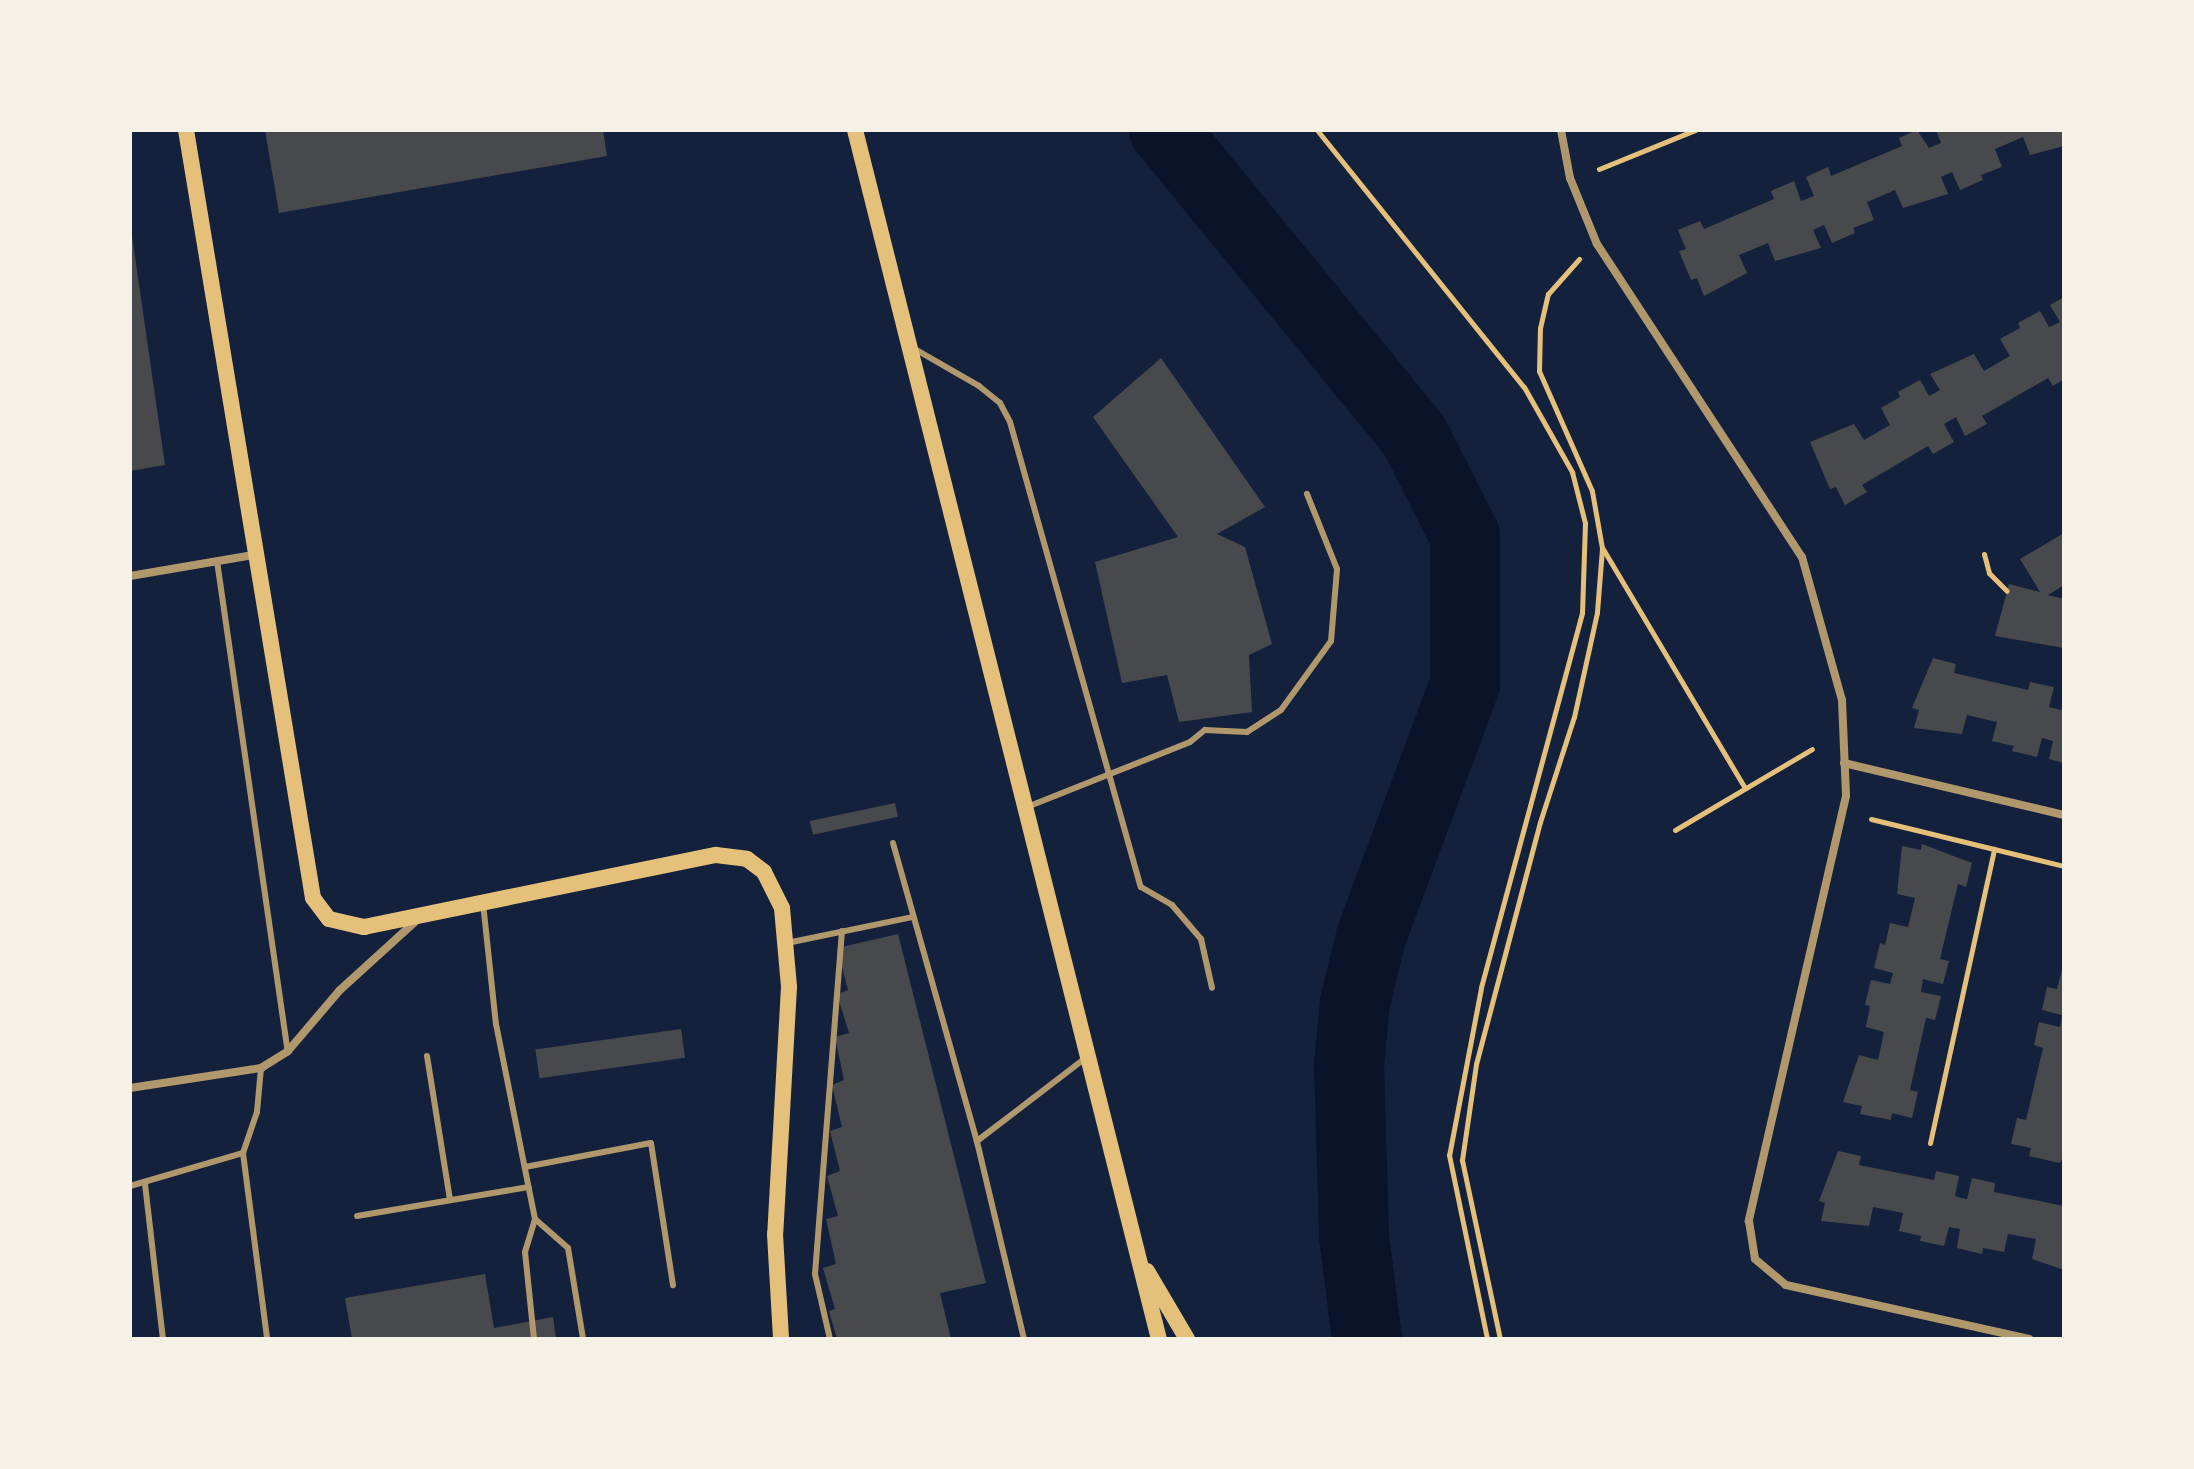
<!DOCTYPE html>
<html>
<head>
<meta charset="utf-8">
<style>
	body { margin:0 }
	#map { position:relative; width:2194px; height:1469px; overflow:hidden; background:#14213d; font-family:"Golos Text",sans-serif }
	div>[style] { position:absolute }
	[style*='--x'] { left:calc(var(--x)*1px); top:calc(var(--y)*1px); width:calc(var(--w)*1px); rotate:calc(var(--a)*1deg) }
	.river>* { height:70px; margin:-35px; padding:0 35px; transform-origin:35px; border-radius:35px; background:#0b132b }
	.building>* { inset:0; background:#48494c; transform-origin:0 0 }
	.path>* { height:5px; margin:-2.5px; padding:0 2.5px; transform-origin:2.5px; border-radius:2.5px; background:#e5c07b }
	.service>* { height:6px; margin:-3px; padding:0 3px; transform-origin:3px; border-radius:3px; background:#b1986c }
	.minor>* { height:8px; margin:-4px; padding:0 4px; transform-origin:4px; border-radius:4px; background:#b1986c }
	.secondary>* { height:16px; margin:-8px; padding:0 8px; transform-origin:8px; border-radius:8px; background:#e5c07b }
	span { translate:-50% -50%; white-space:nowrap; text-align:center; line-height:1.15; -webkit-text-stroke:6px #f6f1e7; paint-order:stroke }
	.frame { position:absolute; inset:0; border:132px solid #f6f1e7; pointer-events:none }
</style>
</head>
<body>
<div id="map">
	<div class="river">
		<div style="--x:1164;--y:130;--w:394;--a:50.7"></div>
		<div style="--x:1414;--y:435;--w:113;--a:63.2"></div>
		<div style="--x:1465;--y:536;--w:148;--a:90"></div>
		<div style="--x:1465;--y:684;--w:270;--a:110.4"></div>
		<div style="--x:1371;--y:937;--w:67;--a:103.8"></div>
		<div style="--x:1355;--y:1002;--w:63;--a:95.4"></div>
		<div style="--x:1349;--y:1065;--w:171;--a:88.3"></div>
		<div style="--x:1354;--y:1236;--w:104;--a:82.8"></div>
	</div>
	<div class="building">
		<div style="clip-path:polygon(265px 130px,603px 130px,607px 156px,279px 213px)"></div>
		<div style="clip-path:polygon(1917px 130px,1929px 148px,1941px 143px,1936px 130px,2064px 130px,2064px 146px,2030px 155px,2023px 137px,1995px 149px,2002px 167px,1981px 175px,1983px 180px,1960px 190px,1952px 172px,1941px 177px,1948px 194px,1903px 208px,1895px 190px,1867px 202px,1874px 220px,1853px 228px,1855px 233px,1832px 243px,1824px 225px,1813px 230px,1821px 248px,1775px 261px,1768px 243px,1739px 255px,1747px 273px,1704px 296px,1697px 278px,1691px 280px,1679px 251px,1686px 249px,1678px 230px,1700px 221px,1704px 229px,1774px 199px,1771px 191px,1794px 181px,1801px 201px,1814px 196px,1806px 177px,1828px 167px,1831px 176px,1902px 146px,1899px 138px)"></div>
		<div style="clip-path:polygon(130px 222px,165px 465px,130px 471px)"></div>
		<div style="clip-path:polygon(2064px 297px,2064px 379px,2053px 386px,2048px 378px,1982px 416px,1987px 424px,1965px 436px,1956px 417px,1944px 424px,1954px 442px,1933px 454px,1928px 446px,1862px 485px,1867px 492px,1845px 505px,1836px 487px,1830px 489px,1810px 442px,1854px 424px,1864px 440px,1890px 425px,1881px 408px,1900px 397px,1898px 392px,1920px 380px,1929px 396px,1940px 390px,1930px 374px,1974px 354px,1984px 371px,2010px 356px,2000px 339px,2020px 328px,2018px 323px,2040px 311px,2049px 327px,2060px 322px,2050px 305px)"></div>
		<div style="clip-path:polygon(1161px 358px,1265px 507px,1217px 534px,1245px 547px,1272px 644px,1249px 655px,1252px 712px,1179px 722px,1167px 675px,1122px 683px,1095px 562px,1178px 537px,1093px 417px)"></div>
		<div style="clip-path:polygon(2064px 533px,2064px 585px,2048px 595px,2064px 599px,2064px 648px,1995px 636px,2009px 584px,2040px 592px,2020px 559px)"></div>
		<div style="clip-path:polygon(1933px 658px,1956px 664px,1954px 673px,2028px 690px,2030px 682px,2054px 687px,2049px 707px,2061px 710px,2064px 705px,2064px 763px,2049px 759px,2053px 741px,2042px 738px,2037px 757px,2012px 751px,2014px 746px,1992px 741px,1997px 722px,1967px 715px,1962px 734px,1914px 728px,1919px 710px,1912px 708px)"></div>
		<div style="left:895px;top:803px;width:14px;height:87px;rotate:78deg"></div>
		<div style="clip-path:polygon(1922px 844px,1972px 863px,1966px 887px,1958px 884px,1940px 959px,1949px 961px,1943px 984px,1923px 979px,1921px 992px,1941px 996px,1935px 1020px,1926px 1018px,1910px 1090px,1918px 1092px,1912px 1118px,1892px 1113px,1891px 1120px,1860px 1114px,1862px 1106px,1843px 1102px,1859px 1055px,1878px 1060px,1884px 1032px,1866px 1027px,1870px 1006px,1865px 1005px,1871px 980px,1890px 984px,1893px 973px,1874px 968px,1880px 943px,1885px 945px,1890px 923px,1908px 927px,1915px 898px,1897px 894px,1902px 846px,1921px 850px)"></div>
		<div style="clip-path:polygon(898px 934px,986px 1283px,940px 1293px,951px 1339px,837px 1339px,829px 1311px,835px 1309px,823px 1268px,836px 1264px,826px 1219px,838px 1216px,827px 1176px,840px 1171px,830px 1131px,842px 1127px,832px 1085px,844px 1080px,835px 1037px,849px 1033px,837px 994px,848px 990px,837px 948px)"></div>
		<div style="clip-path:polygon(2064px 962px,2064px 1155px,2060px 1163px,2029px 1156px,2031px 1148px,2011px 1144px,2017px 1118px,2026px 1120px,2043px 1048px,2034px 1045px,2039px 1022px,2060px 1027px,2062px 1015px,2042px 1010px,2047px 987px,2057px 989px)"></div>
		<div style="left:681px;top:1029px;width:29px;height:147px;rotate:82deg"></div>
		<div style="clip-path:polygon(1838px 1151px,1861px 1156px,1859px 1165px,1934px 1180px,1936px 1171px,1959px 1176px,1955px 1196px,1961px 1198px,1967px 1199px,1972px 1178px,1995px 1183px,1994px 1192px,2064px 1206px,2064px 1270px,2032px 1259px,2036px 1239px,2008px 1234px,2004px 1252px,1983px 1248px,1982px 1254px,1957px 1248px,1960px 1229px,1949px 1227px,1944px 1246px,1920px 1241px,1921px 1236px,1899px 1231px,1903px 1213px,1873px 1207px,1869px 1226px,1821px 1221px,1825px 1203px,1819px 1201px)"></div>
		<div style="clip-path:polygon(485px 1274px,494px 1328px,553px 1317px,556px 1339px,352px 1339px,345px 1298px)"></div>
	</div>
	<div class="path">
		<div style="--x:1317;--y:130;--w:330;--a:51.2"></div>
		<div style="--x:1524;--y:387;--w:98;--a:60.5"></div>
		<div style="--x:1572;--y:472;--w:53;--a:75.7"></div>
		<div style="--x:1585;--y:523;--w:90;--a:91.9"></div>
		<div style="--x:1582;--y:613;--w:388;--a:105.1"></div>
		<div style="--x:1481;--y:988;--w:170;--a:100.8"></div>
		<div style="--x:1449;--y:1155;--w:188;--a:78.3"></div>
		<div style="--x:1599;--y:169;--w:104;--a:-22.1"></div>
		<div style="--x:1603;--y:549;--w:278;--a:59.3"></div>
		<div style="--x:1984;--y:554;--w:20;--a:75"></div>
		<div style="--x:1989;--y:573;--w:25;--a:45"></div>
		<div style="--x:1871;--y:819;--w:199;--a:13.7"></div>
		<div style="--x:1675;--y:830;--w:159;--a:-30.6"></div>
		<div style="--x:1930;--y:1143;--w:301;--a:-77.7"></div>
		<div style="--x:1500;--y:1339;--w:183;--a:-102"></div>
		<div style="--x:1462;--y:1160;--w:97;--a:-81.7"></div>
		<div style="--x:1476;--y:1064;--w:250;--a:-75.2"></div>
		<div style="--x:1540;--y:822;--w:110;--a:-72.1"></div>
		<div style="--x:1574;--y:717;--w:107;--a:-77.6"></div>
		<div style="--x:1597;--y:612;--w:64;--a:-85.5"></div>
		<div style="--x:1602;--y:548;--w:58;--a:-100"></div>
		<div style="--x:1592;--y:491;--w:131;--a:-113.8"></div>
		<div style="--x:1539;--y:371;--w:43;--a:-88.7"></div>
		<div style="--x:1540;--y:328;--w:35;--a:-77"></div>
		<div style="--x:1548;--y:294;--w:47;--a:-48.5"></div>
	</div>
	<div class="service">
		<div style="--x:913;--y:348;--w:76;--a:29.9"></div>
		<div style="--x:979;--y:386;--w:27;--a:39"></div>
		<div style="--x:1000;--y:403;--w:21;--a:62"></div>
		<div style="--x:1010;--y:422;--w:483;--a:74.3"></div>
		<div style="--x:1141;--y:887;--w:36;--a:30"></div>
		<div style="--x:1172;--y:905;--w:45;--a:49.5"></div>
		<div style="--x:1201;--y:939;--w:50;--a:77.3"></div>
		<div style="--x:217;--y:561;--w:495;--a:81.8"></div>
		<div style="--x:1027;--y:807;--w:175;--a:-21.7"></div>
		<div style="--x:1190;--y:742;--w:19;--a:-39"></div>
		<div style="--x:1205;--y:730;--w:42;--a:2.7"></div>
		<div style="--x:1247;--y:732;--w:40;--a:-32.9"></div>
		<div style="--x:1281;--y:710;--w:85;--a:-54.1"></div>
		<div style="--x:1331;--y:641;--w:72;--a:-85.2"></div>
		<div style="--x:1337;--y:569;--w:81;--a:-111.8"></div>
		<div style="--x:893;--y:843;--w:310;--a:74.3"></div>
		<div style="--x:483;--y:903;--w:122;--a:83.9"></div>
		<div style="--x:496;--y:1024;--w:199;--a:78.7"></div>
		<div style="--x:535;--y:1219;--w:44;--a:41.3"></div>
		<div style="--x:568;--y:1248;--w:92;--a:80.6"></div>
		<div style="--x:787;--y:943;--w:129;--a:-11.7"></div>
		<div style="--x:427;--y:1056;--w:146;--a:80.9"></div>
		<div style="--x:261;--y:1068;--w:44;--a:95.2"></div>
		<div style="--x:257;--y:1112;--w:43;--a:108.9"></div>
		<div style="--x:243;--y:1153;--w:188;--a:82.6"></div>
		<div style="--x:525;--y:1167;--w:128;--a:-10.8"></div>
		<div style="--x:651;--y:1143;--w:144;--a:81.2"></div>
		<div style="--x:145;--y:1184;--w:156;--a:83.4"></div>
		<div style="--x:130;--y:1186;--w:118;--a:-16.3"></div>
		<div style="--x:357;--y:1216;--w:174;--a:-9.6"></div>
		<div style="--x:534;--y:1339;--w:87;--a:-95.9"></div>
		<div style="--x:525;--y:1252;--w:34;--a:-73"></div>
		<div style="--x:830;--y:1339;--w:67;--a:-103"></div>
		<div style="--x:815;--y:1274;--w:344;--a:-85.5"></div>
		<div style="--x:1024;--y:1339;--w:204;--a:-103.4"></div>
		<div style="--x:977;--y:1141;--w:138;--a:-37.4"></div>
	</div>
	<div class="minor">
		<div style="--x:1561;--y:130;--w:49;--a:79.4"></div>
		<div style="--x:1570;--y:178;--w:71;--a:67.8"></div>
		<div style="--x:1597;--y:244;--w:374;--a:56.8"></div>
		<div style="--x:1802;--y:557;--w:148;--a:74.4"></div>
		<div style="--x:1842;--y:700;--w:96;--a:87.6"></div>
		<div style="--x:1846;--y:796;--w:436;--a:102.9"></div>
		<div style="--x:1749;--y:1221;--w:38;--a:81"></div>
		<div style="--x:1755;--y:1259;--w:40;--a:40"></div>
		<div style="--x:1786;--y:1285;--w:249;--a:12.5"></div>
		<div style="--x:130;--y:576;--w:125;--a:-9.7"></div>
		<div style="--x:1844;--y:763;--w:226;--a:13.3"></div>
		<div style="--x:130;--y:1088;--w:133;--a:-8.7"></div>
		<div style="--x:261;--y:1068;--w:32;--a:-32"></div>
		<div style="--x:288;--y:1051;--w:80;--a:-49.6"></div>
		<div style="--x:340;--y:990;--w:107;--a:-42.3"></div>
	</div>
	<div class="secondary">
		<div style="--x:186;--y:130;--w:778;--a:80.61"></div>
		<div style="--x:313;--y:898;--w:26;--a:53"></div>
		<div style="--x:329;--y:919;--w:36;--a:13"></div>
		<div style="--x:364;--y:927;--w:359;--a:-11.6"></div>
		<div style="--x:716;--y:855;--w:31;--a:7"></div>
		<div style="--x:747;--y:859;--w:21;--a:37"></div>
		<div style="--x:764;--y:872;--w:40;--a:63.4"></div>
		<div style="--x:782;--y:908;--w:79;--a:84.9"></div>
		<div style="--x:789;--y:987;--w:247;--a:93.2"></div>
		<div style="--x:775;--y:1234;--w:105;--a:86.7"></div>
		<div style="--x:855;--y:130;--w:1247;--a:75.89"></div>
		<div style="--x:1147;--y:1271;--w:79;--a:59.5"></div>
	</div>
	<div class="frame"></div>
</div>
</body>
</html>
